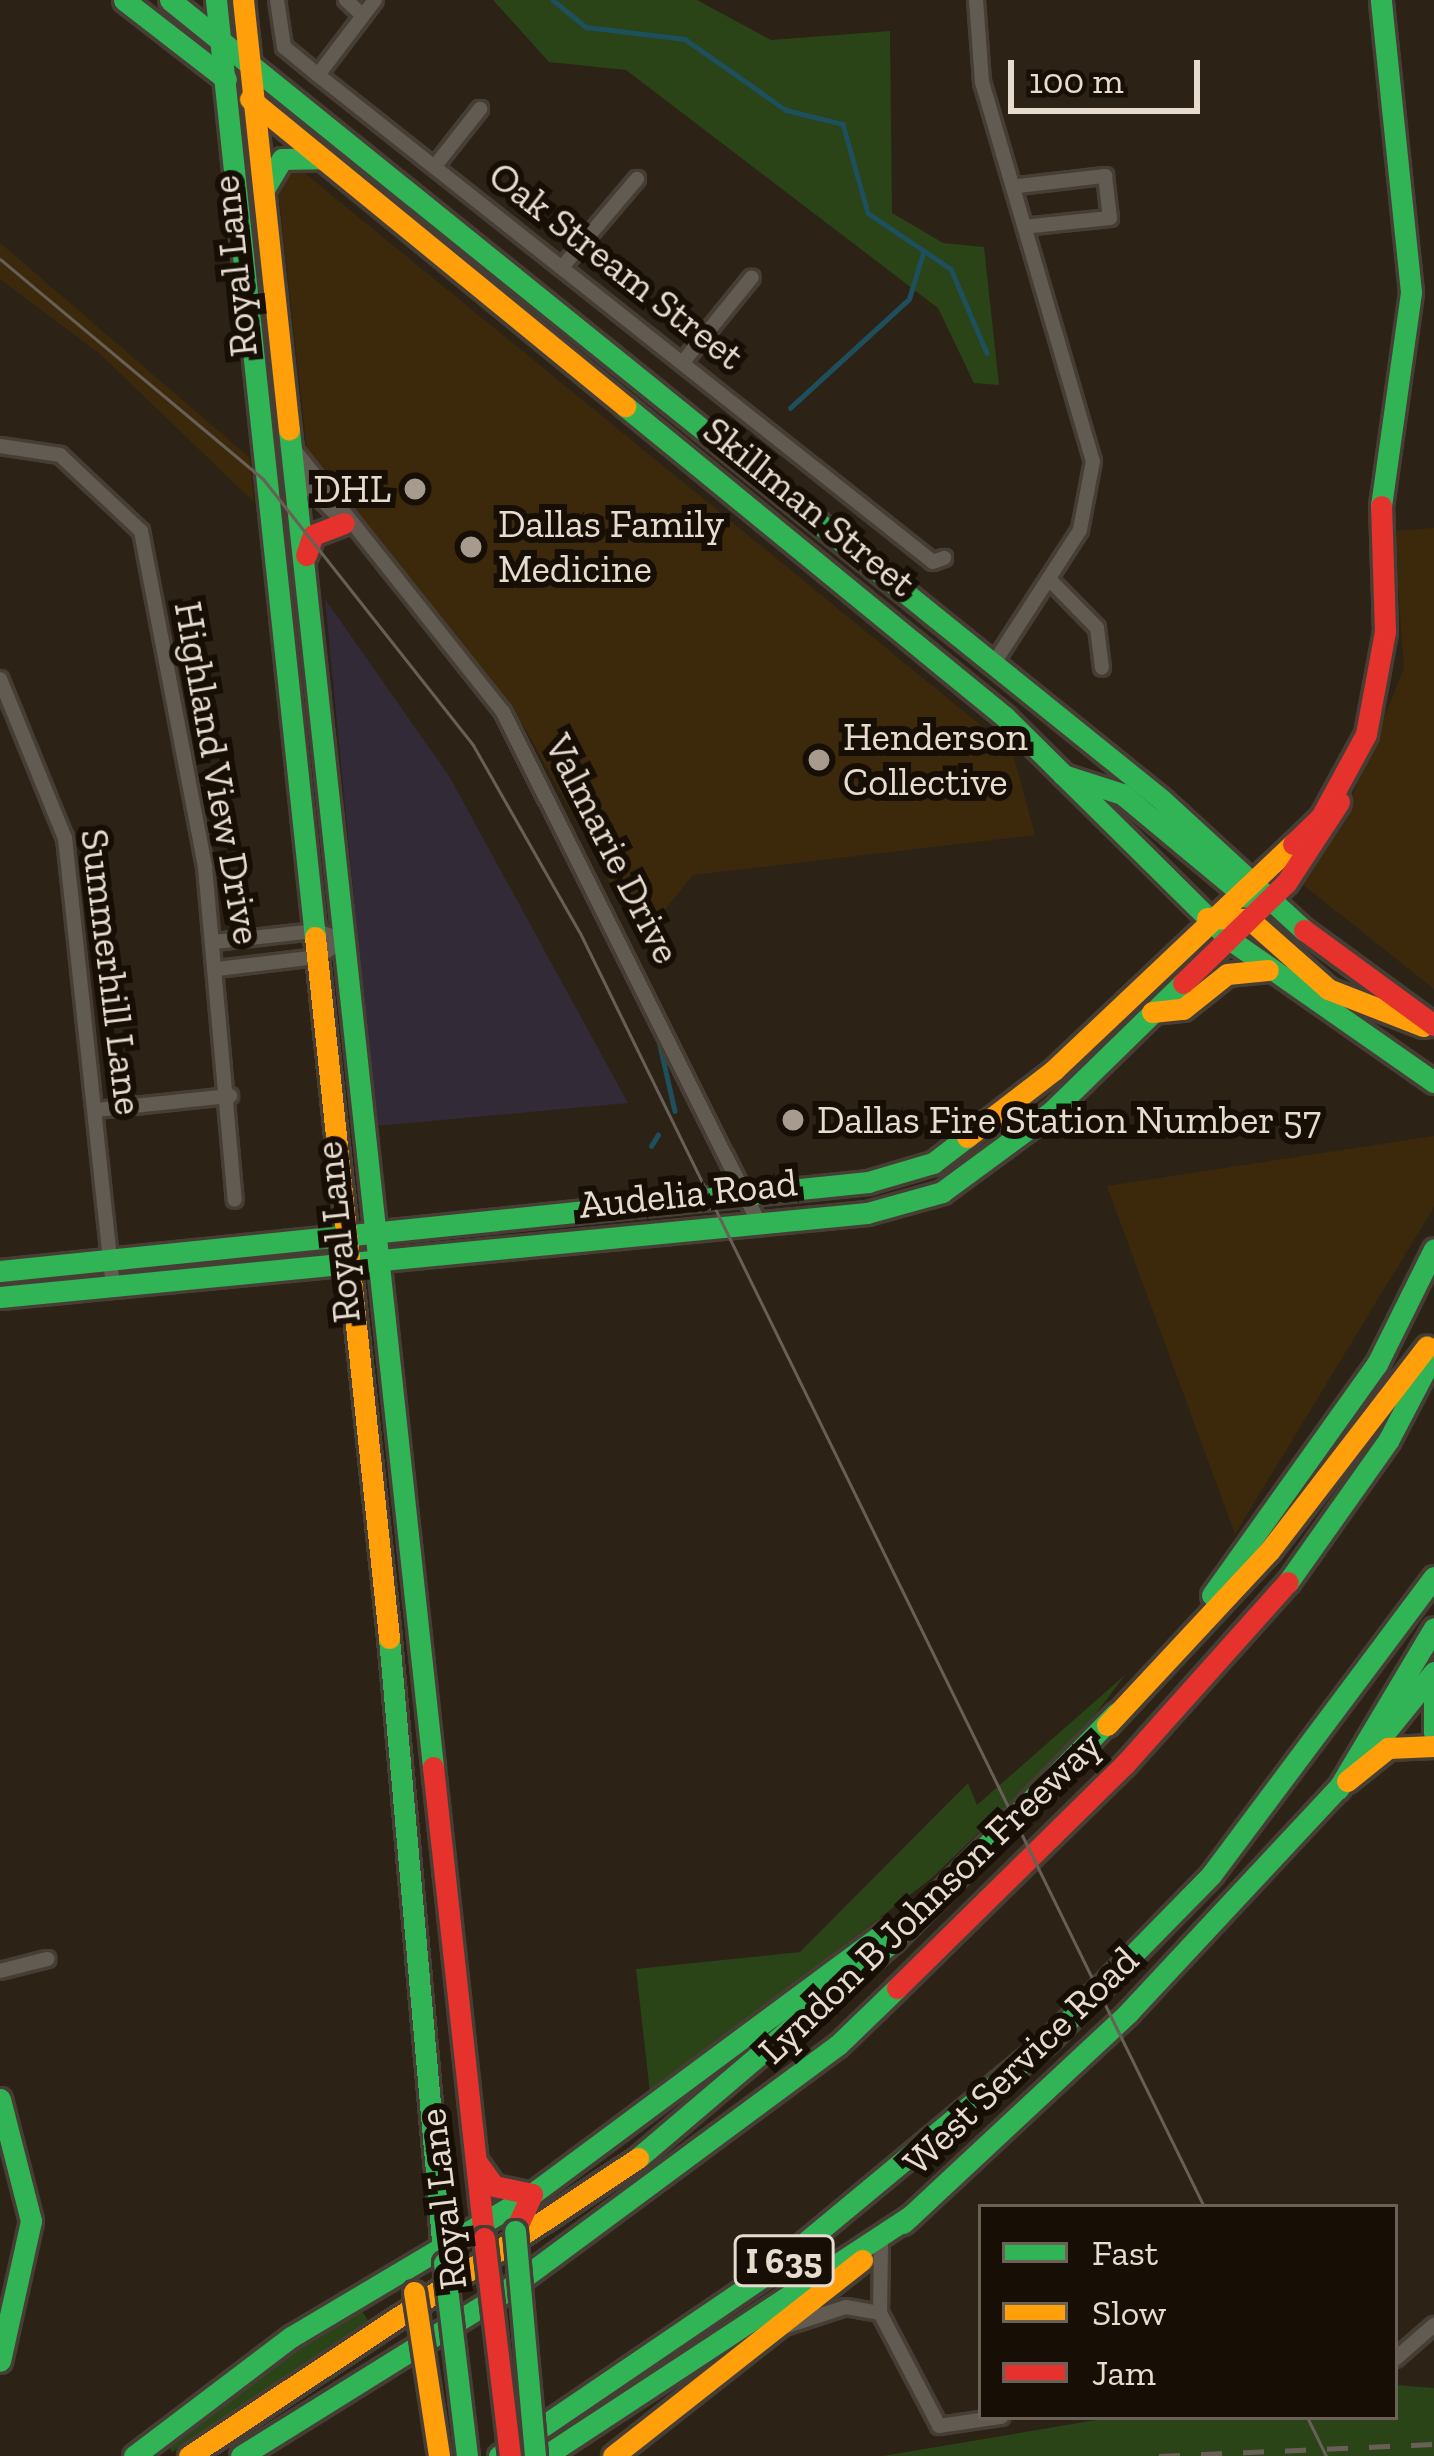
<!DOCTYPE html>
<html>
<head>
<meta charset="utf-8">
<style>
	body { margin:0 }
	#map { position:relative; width:1434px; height:2456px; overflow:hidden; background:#2c2316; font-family:"Zilla Slab",serif }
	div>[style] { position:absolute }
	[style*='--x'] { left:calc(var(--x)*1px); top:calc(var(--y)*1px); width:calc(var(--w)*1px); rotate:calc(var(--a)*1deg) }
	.built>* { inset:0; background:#3c290c }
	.industrial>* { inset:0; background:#322a36 }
	.green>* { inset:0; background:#2a4317 }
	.stream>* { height:4.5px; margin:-2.25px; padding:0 2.25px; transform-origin:2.25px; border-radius:2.25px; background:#1e4f5d }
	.roads { filter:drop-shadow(3px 0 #463e35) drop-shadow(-3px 0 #463e35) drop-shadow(0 3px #463e35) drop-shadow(0 -3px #463e35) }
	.street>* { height:14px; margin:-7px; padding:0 7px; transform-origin:7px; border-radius:7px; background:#625b52 }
	.fast>* { height:21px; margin:-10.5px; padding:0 10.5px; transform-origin:10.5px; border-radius:10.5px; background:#30b455 }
	.slow>* { height:21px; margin:-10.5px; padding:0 10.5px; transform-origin:10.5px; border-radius:10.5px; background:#ff9f0a }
	.jam>* { height:21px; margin:-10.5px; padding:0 10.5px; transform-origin:10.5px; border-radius:10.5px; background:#e5322d }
	.tram>* { height:3px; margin:-1.5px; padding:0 1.5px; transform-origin:1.5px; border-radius:1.5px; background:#686057 }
	.rail>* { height:4.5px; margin-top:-2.25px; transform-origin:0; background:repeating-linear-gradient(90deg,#686057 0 21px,transparent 0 42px) }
	.bridges { filter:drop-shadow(3px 0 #463e35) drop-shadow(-3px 0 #463e35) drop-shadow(0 3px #463e35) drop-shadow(0 -3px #463e35) }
	.fast-bridge>* { height:21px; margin:-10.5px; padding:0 10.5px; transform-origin:10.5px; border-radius:10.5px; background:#30b455 }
	.slow-bridge>* { height:21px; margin:-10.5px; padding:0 10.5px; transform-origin:10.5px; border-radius:10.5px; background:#ff9f0a }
	.jam-bridge>* { height:21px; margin:-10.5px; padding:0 10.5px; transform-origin:10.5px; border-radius:10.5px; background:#e5322d }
	.dots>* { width:33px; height:33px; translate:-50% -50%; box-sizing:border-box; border:6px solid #170f06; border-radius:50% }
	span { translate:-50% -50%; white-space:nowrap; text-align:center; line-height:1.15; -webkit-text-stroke:12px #170f06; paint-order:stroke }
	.shield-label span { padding:3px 9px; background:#170f06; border:3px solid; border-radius:9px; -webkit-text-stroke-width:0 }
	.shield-label { font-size:36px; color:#e8dccf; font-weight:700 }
	.street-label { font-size:39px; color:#e8dccf }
	.poi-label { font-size:39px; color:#e8dccf }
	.right { translate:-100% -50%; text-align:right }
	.left { translate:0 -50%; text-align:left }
	.legend { position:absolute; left:978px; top:2204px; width:420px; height:216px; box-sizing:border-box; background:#170f06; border:3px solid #6b6156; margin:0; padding:15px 21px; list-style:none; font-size:36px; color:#e8dccf }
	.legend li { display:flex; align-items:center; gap:24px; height:60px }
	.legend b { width:60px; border:3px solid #6b6156 }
	.scale { position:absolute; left:1008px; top:60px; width:192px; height:54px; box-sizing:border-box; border:6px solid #e8dccf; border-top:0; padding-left:15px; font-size:36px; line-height:42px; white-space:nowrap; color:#e8dccf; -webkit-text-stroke:9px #170f06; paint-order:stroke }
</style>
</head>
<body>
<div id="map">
	<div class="built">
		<div style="clip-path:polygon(297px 167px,1012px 751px,1035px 835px,693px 875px,641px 939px,525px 728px,307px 450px,278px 187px)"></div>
		<div style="clip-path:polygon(0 243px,250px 458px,254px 502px,99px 353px,0 279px)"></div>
		<div style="clip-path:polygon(1434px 528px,1434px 989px,1292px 876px,1339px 829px,1404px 668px,1394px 531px)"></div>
		<div style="clip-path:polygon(1434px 1136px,1434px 1207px,1235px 1534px,1107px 1186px)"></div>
	</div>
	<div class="industrial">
		<div style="clip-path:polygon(325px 599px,449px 776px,628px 1103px,376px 1126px)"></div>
	</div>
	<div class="green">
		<div style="clip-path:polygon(493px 0,697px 0,771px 40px,890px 31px,892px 213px,943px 243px,984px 247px,999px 385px,974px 383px,938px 308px,626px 70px,549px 62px)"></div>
		<div style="clip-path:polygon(1125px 1675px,1079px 1736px,932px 1878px,650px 2093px,636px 1969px,800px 1952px,968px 1783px,977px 1805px)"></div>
		<div style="clip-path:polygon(359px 2306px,371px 2325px,172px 2452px,166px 2442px)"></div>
		<div style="clip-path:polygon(1395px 2385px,1434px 2388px,1434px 2456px,883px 2456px,1114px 2417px,1395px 2417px)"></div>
	</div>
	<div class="stream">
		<div style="--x:553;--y:0;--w:43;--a:39.3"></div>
		<div style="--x:586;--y:27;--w:100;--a:6.9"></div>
		<div style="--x:685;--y:39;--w:123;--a:35.1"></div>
		<div style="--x:786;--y:110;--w:59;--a:13.8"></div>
		<div style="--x:843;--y:124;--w:92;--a:74.3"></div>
		<div style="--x:868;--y:213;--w:100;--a:34"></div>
		<div style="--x:951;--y:269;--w:91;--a:66.8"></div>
		<div style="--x:790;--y:408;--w:161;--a:-42.5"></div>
		<div style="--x:909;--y:299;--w:48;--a:-73.1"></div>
		<div style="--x:657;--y:1032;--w:81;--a:77.2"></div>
		<div style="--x:651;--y:1146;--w:13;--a:-58"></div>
	</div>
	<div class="roads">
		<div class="street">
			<div style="--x:277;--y:0;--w:48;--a:81.5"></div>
			<div style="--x:284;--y:47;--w:44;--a:39.5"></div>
			<div style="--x:318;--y:75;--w:784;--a:38.37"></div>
			<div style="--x:933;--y:562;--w:12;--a:-20"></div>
			<div style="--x:346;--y:0;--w:23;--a:43"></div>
			<div style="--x:976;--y:0;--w:82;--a:85.8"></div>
			<div style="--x:982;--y:82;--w:395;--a:73.7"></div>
			<div style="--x:1093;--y:461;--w:70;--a:100.7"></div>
			<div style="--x:1080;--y:530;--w:158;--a:122.9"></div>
			<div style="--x:318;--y:75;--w:94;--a:-52.8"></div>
			<div style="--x:435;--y:166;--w:73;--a:-51.7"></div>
			<div style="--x:1018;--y:186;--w:88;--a:-6.6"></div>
			<div style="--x:1105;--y:176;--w:42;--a:83.2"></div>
			<div style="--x:1110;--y:218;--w:78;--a:174.1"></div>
			<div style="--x:564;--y:265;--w:113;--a:-49.7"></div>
			<div style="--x:683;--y:362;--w:109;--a:-50.9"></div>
			<div style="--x:0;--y:446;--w:61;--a:8.5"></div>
			<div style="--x:60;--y:455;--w:111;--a:43.2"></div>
			<div style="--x:141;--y:531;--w:342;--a:79.2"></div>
			<div style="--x:205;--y:867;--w:334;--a:84.9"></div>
			<div style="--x:293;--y:448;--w:337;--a:51.5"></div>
			<div style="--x:503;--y:712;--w:572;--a:63.39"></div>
			<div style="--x:294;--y:473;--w:74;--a:44.5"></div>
			<div style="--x:1053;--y:583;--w:63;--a:45.6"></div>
			<div style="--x:1097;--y:628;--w:40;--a:82.9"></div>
			<div style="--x:0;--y:679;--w:172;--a:67.8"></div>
			<div style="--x:65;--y:838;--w:450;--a:83.9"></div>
			<div style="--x:214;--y:942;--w:103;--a:-6.2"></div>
			<div style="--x:316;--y:931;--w:28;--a:18"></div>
			<div style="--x:217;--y:969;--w:102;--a:-6.8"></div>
			<div style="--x:318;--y:957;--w:30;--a:-34"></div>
			<div style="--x:96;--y:1110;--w:135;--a:-6"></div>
			<div style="--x:0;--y:1971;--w:49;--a:-14.3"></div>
			<div style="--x:881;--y:2244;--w:69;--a:90.8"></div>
			<div style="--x:880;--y:2313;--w:127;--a:62.4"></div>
			<div style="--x:939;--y:2426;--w:63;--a:-8.3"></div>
			<div style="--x:787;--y:2326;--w:62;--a:-17.9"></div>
			<div style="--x:846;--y:2307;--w:35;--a:10"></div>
			<div style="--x:1395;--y:2359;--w:52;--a:-41.1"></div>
		</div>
		<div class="fast">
			<div style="--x:124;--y:0;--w:129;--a:37.8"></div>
			<div style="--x:170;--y:0;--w:1274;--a:38.88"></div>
			<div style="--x:1162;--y:800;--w:193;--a:42.5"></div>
			<div style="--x:216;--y:0;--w:942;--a:83.97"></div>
			<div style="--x:264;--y:189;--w:35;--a:-59"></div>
			<div style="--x:282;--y:159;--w:39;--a:-1"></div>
			<div style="--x:625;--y:406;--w:491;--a:39.3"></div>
			<div style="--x:1005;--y:717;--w:315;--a:44.7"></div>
			<div style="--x:1229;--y:939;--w:250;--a:34.9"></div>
			<div style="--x:289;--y:430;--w:1345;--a:83.85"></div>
			<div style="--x:1381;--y:506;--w:216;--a:-82"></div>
			<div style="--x:1411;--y:292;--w:294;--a:-95.9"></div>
			<div style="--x:1063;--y:775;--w:62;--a:17.9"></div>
			<div style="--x:1122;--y:794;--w:161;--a:39.7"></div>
			<div style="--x:0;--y:1271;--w:873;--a:-5.85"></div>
			<div style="--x:868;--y:1182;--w:68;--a:-16.3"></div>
			<div style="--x:933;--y:1163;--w:43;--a:-37.4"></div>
			<div style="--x:0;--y:1297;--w:871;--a:-5.53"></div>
			<div style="--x:867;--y:1213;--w:78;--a:-15.6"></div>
			<div style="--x:942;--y:1192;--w:135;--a:-36.3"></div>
			<div style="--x:1051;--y:1112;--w:185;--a:-44.3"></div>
			<div style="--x:1288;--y:1582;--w:173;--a:-54.7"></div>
			<div style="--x:1388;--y:1441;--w:99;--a:-62.4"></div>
			<div style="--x:1212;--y:1595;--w:284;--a:-54.5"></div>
			<div style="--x:1377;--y:1364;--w:128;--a:-63.6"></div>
			<div style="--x:389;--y:1638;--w:627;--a:84.97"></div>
			<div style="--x:1434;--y:1680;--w:53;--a:90"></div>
			<div style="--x:1375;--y:1745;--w:94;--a:-51.1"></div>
			<div style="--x:1338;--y:1789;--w:187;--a:-59.2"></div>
			<div style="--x:0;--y:2099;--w:126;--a:75.7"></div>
			<div style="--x:31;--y:2221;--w:143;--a:102.5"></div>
			<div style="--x:638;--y:2158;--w:335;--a:-40.4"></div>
			<div style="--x:893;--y:1941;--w:319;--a:-45.6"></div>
			<div style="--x:903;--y:2223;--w:309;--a:-43"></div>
			<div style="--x:1129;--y:2012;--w:320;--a:-47"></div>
			<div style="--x:134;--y:2456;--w:197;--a:-37.2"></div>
			<div style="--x:291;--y:2337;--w:280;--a:-30.7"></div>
			<div style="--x:532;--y:2194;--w:443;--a:-36.6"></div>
			<div style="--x:241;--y:2456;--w:305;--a:-31.9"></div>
			<div style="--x:500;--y:2295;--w:420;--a:-36.5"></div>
			<div style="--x:838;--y:2045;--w:82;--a:-44"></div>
			<div style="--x:499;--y:2456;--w:324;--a:-34.2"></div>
			<div style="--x:767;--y:2274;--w:366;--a:-39.7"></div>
			<div style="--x:1049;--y:2040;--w:231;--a:-45.5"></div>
			<div style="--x:1211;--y:1875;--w:372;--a:-53.2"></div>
			<div style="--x:545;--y:2456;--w:438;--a:-33.3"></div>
		</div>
		<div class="slow">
			<div style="--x:243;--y:0;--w:432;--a:83.9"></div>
			<div style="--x:250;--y:99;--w:485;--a:39.3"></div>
			<div style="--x:1207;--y:918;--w:42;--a:1.4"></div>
			<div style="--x:1249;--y:919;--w:106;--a:41.5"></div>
			<div style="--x:1328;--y:989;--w:102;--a:21.3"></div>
			<div style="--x:315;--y:937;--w:705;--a:83.97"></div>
			<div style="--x:1152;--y:1012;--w:31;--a:-6"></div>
			<div style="--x:1183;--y:1009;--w:56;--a:-38.5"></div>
			<div style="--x:1227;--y:974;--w:41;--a:-5.6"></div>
			<div style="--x:967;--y:1137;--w:110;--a:-37.6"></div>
			<div style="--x:1054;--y:1070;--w:329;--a:-43.4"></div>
			<div style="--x:1107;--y:1725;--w:239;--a:-47"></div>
			<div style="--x:1270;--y:1550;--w:257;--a:-52.4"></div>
			<div style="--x:1347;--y:1781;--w:53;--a:-38.8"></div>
			<div style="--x:1388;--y:1748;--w:46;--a:-2.5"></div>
			<div style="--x:189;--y:2456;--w:539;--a:-33.57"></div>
			<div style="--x:613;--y:2456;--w:317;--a:-38.2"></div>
		</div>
		<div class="jam">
			<div style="--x:306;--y:555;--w:21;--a:-71"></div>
			<div style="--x:313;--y:535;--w:33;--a:-21"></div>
			<div style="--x:1293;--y:844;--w:39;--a:-44"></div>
			<div style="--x:1321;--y:817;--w:94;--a:-61.5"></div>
			<div style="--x:1366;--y:734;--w:105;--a:-79.5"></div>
			<div style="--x:1385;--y:631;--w:125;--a:-91.8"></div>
			<div style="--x:1304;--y:930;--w:161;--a:36.2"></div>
			<div style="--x:1183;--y:983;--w:144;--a:-44.2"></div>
			<div style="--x:1286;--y:883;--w:97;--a:-56.8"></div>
			<div style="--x:433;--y:1767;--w:474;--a:83.8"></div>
			<div style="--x:897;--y:1988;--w:320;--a:-44.5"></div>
			<div style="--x:1125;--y:1764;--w:244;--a:-48.2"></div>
			<div style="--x:478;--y:2164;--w:27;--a:54"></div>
			<div style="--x:494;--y:2186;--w:39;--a:12"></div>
			<div style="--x:532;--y:2194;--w:41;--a:114.7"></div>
		</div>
	</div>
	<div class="tram">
		<div style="--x:0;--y:259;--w:343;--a:39.9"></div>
		<div style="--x:263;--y:479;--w:339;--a:51.7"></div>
		<div style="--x:473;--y:745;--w:216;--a:60.4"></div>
		<div style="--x:580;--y:933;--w:1419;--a:63.9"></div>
		<div style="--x:1307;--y:2417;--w:43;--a:64"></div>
	</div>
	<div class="rail">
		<div style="--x:1159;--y:2456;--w:275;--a:-2.5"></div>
	</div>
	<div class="bridges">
		<div class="fast-bridge">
			<div style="--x:515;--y:2231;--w:226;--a:84.9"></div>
			<div style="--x:444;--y:2263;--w:194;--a:83.2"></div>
		</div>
		<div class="slow-bridge">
			<div style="--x:414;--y:2292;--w:166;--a:81.3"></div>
		</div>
		<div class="jam-bridge">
			<div style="--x:484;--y:2238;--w:220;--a:83.2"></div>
		</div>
	</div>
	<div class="dots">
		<div style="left:415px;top:489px;background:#a69b8e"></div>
		<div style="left:471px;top:547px;background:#a69b8e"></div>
		<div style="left:819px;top:760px;background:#a69b8e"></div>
		<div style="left:793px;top:1120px;background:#a69b8e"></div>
	</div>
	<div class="shield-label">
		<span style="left:784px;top:2261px">I 635</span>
	</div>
	<div class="street-label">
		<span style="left:235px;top:266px;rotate:-96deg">Royal Lane</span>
		<span style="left:616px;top:266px;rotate:38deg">Oak Stream Street</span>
		<span style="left:809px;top:507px;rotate:39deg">Skillman Street</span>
		<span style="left:217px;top:773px;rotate:80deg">Highland View Drive</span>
		<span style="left:612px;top:849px;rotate:63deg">Valmarie Drive</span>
		<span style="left:111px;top:972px;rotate:83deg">Summerhill Lane</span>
		<span style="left:688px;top:1194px;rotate:-6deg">Audelia Road</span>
		<span style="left:338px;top:1232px;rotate:-96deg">Royal Lane</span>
		<span style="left:930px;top:1898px;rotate:-44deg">Lyndon B Johnson Freeway</span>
		<span style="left:1021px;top:2061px;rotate:-44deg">West Service Road</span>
		<span style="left:443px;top:2199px;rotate:-97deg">Royal Lane</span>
	</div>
	<div class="poi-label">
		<span class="right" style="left:391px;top:489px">DHL</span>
		<span class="left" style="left:498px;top:547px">Dallas Family<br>Medicine</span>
		<span class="left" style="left:843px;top:760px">Henderson<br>Collective</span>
		<span class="left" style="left:817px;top:1120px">Dallas Fire Station Number 57</span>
	</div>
	<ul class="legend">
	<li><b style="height:15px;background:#30b455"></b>Fast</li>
	<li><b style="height:15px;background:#ff9f0a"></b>Slow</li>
	<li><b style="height:15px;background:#e5322d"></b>Jam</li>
	</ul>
	<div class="scale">100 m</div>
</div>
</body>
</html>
